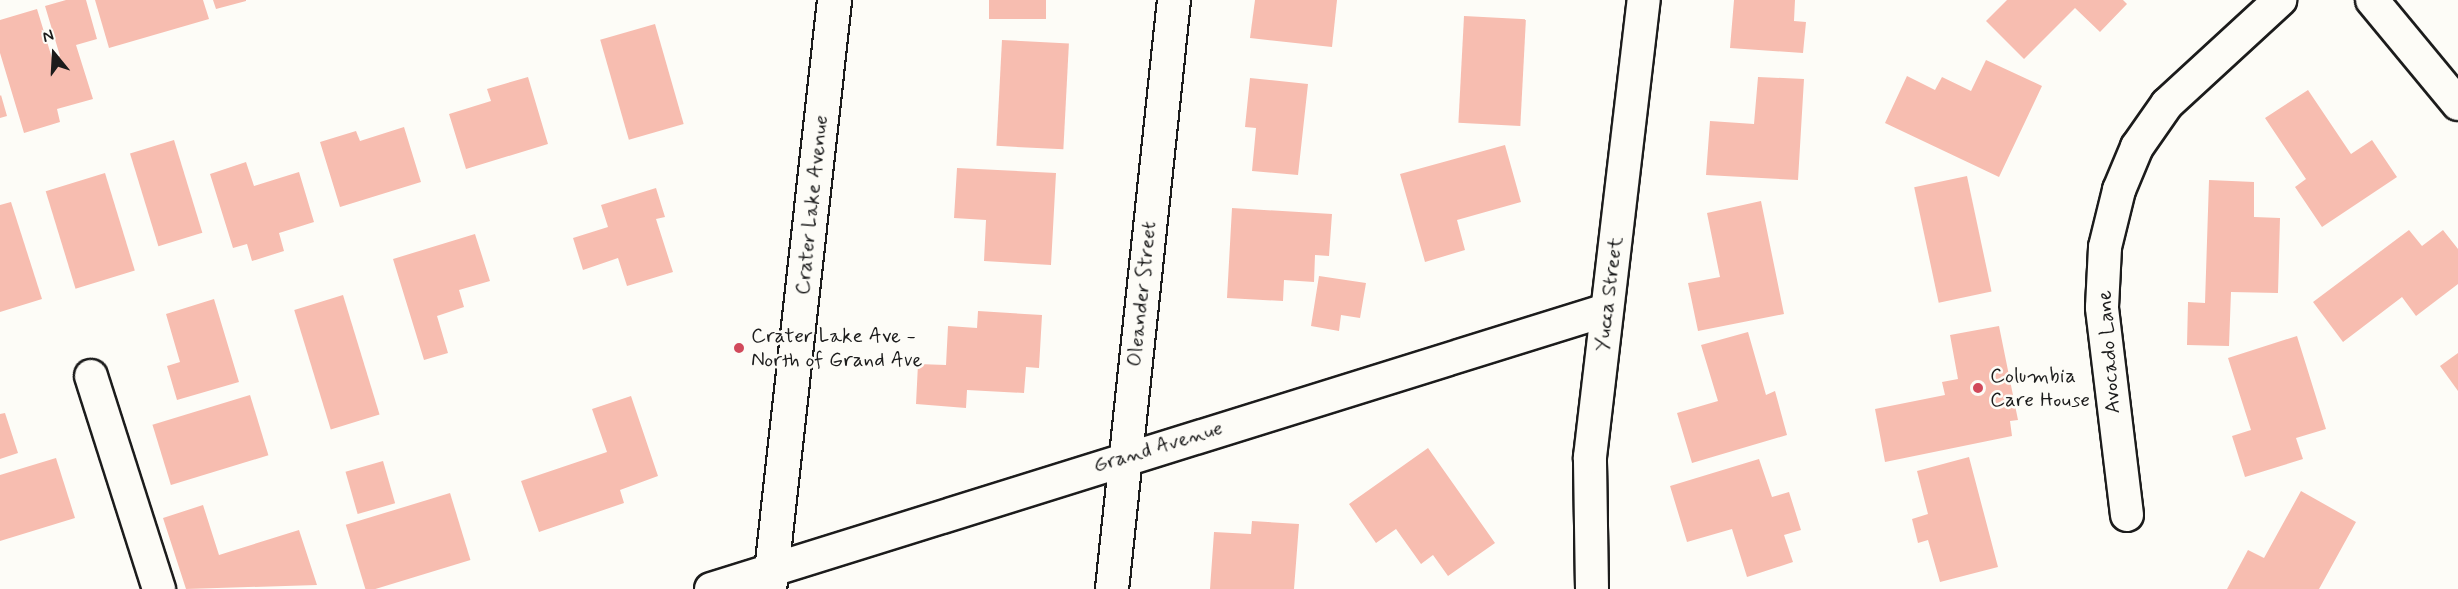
<!DOCTYPE html>
<html>
<head>
<meta charset="utf-8">
<style>
	body { margin:0 }
	#map { position:relative; width:2458px; height:589px; overflow:hidden; background:#fdfcf7; font-family:Mynerve,sans-serif }
	div>[style] { position:absolute }
	[style*='--x'] { left:calc(var(--x)*1px); top:calc(var(--y)*1px); width:calc(var(--w)*1px); rotate:calc(var(--a)*1deg) }
	.building>* { inset:0; background:#f7bdb0; transform-origin:0 0 }
	.roads { filter:drop-shadow(2px 0 #1c1c1c) drop-shadow(-2px 0 #1c1c1c) drop-shadow(0 2px #1c1c1c) drop-shadow(0 -2px #1c1c1c) }
	.minor>* { height:32px; margin:-16px; padding:0 16px; transform-origin:16px; border-radius:16px; background:#fdfcf7 }
	.secondary>* { height:33px; margin:-16.5px; padding:0 16.5px; transform-origin:16.5px; border-radius:16.5px; background:#fdfcf7 }
	.dots>* { width:16px; height:16px; translate:-50% -50%; box-sizing:border-box; border:3px solid #fdfcf7; border-radius:50% }
	span { translate:-50% -50%; white-space:nowrap; text-align:center; line-height:1.15; -webkit-text-stroke:5px #fdfcf7; paint-order:stroke }
	.street-label { font-size:21px; color:#1c1c1c }
	.poi-label { font-size:21px; color:#1c1c1c }
	.left { translate:0 -50%; text-align:left }
	.north { position:absolute; left:24px; top:24px; width:60px; height:60px; -webkit-text-stroke:4px #fdfcf7; paint-order:stroke; rotate:342deg; font-size:16px; font-weight:700; line-height:24px; text-align:center; color:#1c1c1c }
	.north::after { content:''; display:block; margin:auto; width:21px; height:27px; background:#1c1c1c; clip-path:polygon(50% 0,100% 100%,50% 72%,0 100%) }
</style>
</head>
<body>
<div id="map">
	<div class="building">
		<div style="clip-path:polygon(66px 0,86px 0,97px 39px,76px 45px,93px 99px,57px 109px,60px 122px,24px 133px,0 53px,0 20px,37px 9px,52px 58px,60px 56px,45px 6px)"></div>
		<div style="clip-path:polygon(95px 0,203px 0,209px 19px,109px 48px)"></div>
		<div style="clip-path:polygon(213px 0,246px 0,246px 1px,216px 9px)"></div>
		<div style="left:989px;top:0;width:57px;height:19px"></div>
		<div style="clip-path:polygon(1255px 0,1337px 0,1332px 47px,1250px 38px)"></div>
		<div style="clip-path:polygon(1734px 0,1795px 0,1794px 21px,1806px 22px,1803px 53px,1730px 48px)"></div>
		<div style="clip-path:polygon(2007px 0,2123px 0,2127px 4px,2100px 32px,2075px 8px,2024px 59px,1986px 21px)"></div>
		<div style="left:1464px;top:16px;width:62px;height:107px;rotate:3deg"></div>
		<div style="left:655px;top:24px;width:104px;height:57px;rotate:74deg"></div>
		<div style="left:1002px;top:40px;width:67px;height:106px;rotate:3deg"></div>
		<div style="clip-path:polygon(1986px 60px,2042px 86px,1999px 177px,1885px 123px,1907px 76px,1935px 90px,1942px 77px,1971px 91px)"></div>
		<div style="clip-path:polygon(528px 77px,548px 144px,466px 169px,449px 114px,491px 101px,487px 89px)"></div>
		<div style="clip-path:polygon(1758px 77px,1804px 79px,1798px 180px,1706px 175px,1710px 121px,1754px 124px)"></div>
		<div style="clip-path:polygon(1250px 78px,1308px 84px,1298px 175px,1252px 171px,1256px 128px,1245px 127px)"></div>
		<div style="clip-path:polygon(2308px 90px,2351px 154px,2372px 140px,2397px 177px,2322px 227px,2295px 187px,2306px 179px,2265px 118px)"></div>
		<div style="clip-path:polygon(1px 95px,7px 116px,0 118px,0 96px)"></div>
		<div style="clip-path:polygon(404px 127px,421px 182px,340px 207px,320px 142px,356px 131px,360px 141px)"></div>
		<div style="left:174px;top:140px;width:97px;height:46px;rotate:73deg"></div>
		<div style="clip-path:polygon(1505px 145px,1521px 202px,1457px 220px,1465px 250px,1425px 262px,1400px 174px)"></div>
		<div style="clip-path:polygon(246px 162px,254px 186px,299px 172px,314px 222px,279px 233px,284px 251px,252px 261px,247px 244px,233px 248px,210px 174px)"></div>
		<div style="clip-path:polygon(957px 168px,1056px 173px,1051px 265px,984px 261px,986px 220px,954px 218px)"></div>
		<div style="left:105px;top:173px;width:102px;height:62px;rotate:73deg"></div>
		<div style="left:1967px;top:176px;width:118px;height:54px;rotate:78deg"></div>
		<div style="clip-path:polygon(2209px 180px,2254px 182px,2254px 217px,2280px 218px,2278px 293px,2231px 292px,2229px 346px,2187px 345px,2188px 302px,2205px 303px)"></div>
		<div style="clip-path:polygon(656px 188px,665px 217px,656px 219px,673px 272px,627px 286px,618px 258px,583px 270px,573px 238px,608px 227px,601px 205px)"></div>
		<div style="clip-path:polygon(1761px 201px,1784px 314px,1698px 331px,1688px 283px,1720px 277px,1707px 213px)"></div>
		<div style="clip-path:polygon(11px 202px,42px 299px,0 312px,0 205px)"></div>
		<div style="clip-path:polygon(1232px 208px,1332px 214px,1329px 256px,1315px 255px,1314px 282px,1284px 280px,1283px 301px,1227px 298px)"></div>
		<div style="clip-path:polygon(2409px 230px,2422px 246px,2443px 230px,2458px 249px,2458px 284px,2416px 316px,2402px 297px,2343px 342px,2313px 302px)"></div>
		<div style="clip-path:polygon(475px 234px,490px 281px,459px 290px,464px 307px,437px 316px,448px 353px,424px 360px,393px 259px)"></div>
		<div style="clip-path:polygon(1319px 276px,1366px 283px,1360px 318px,1341px 315px,1339px 331px,1311px 326px)"></div>
		<div style="left:343px;top:295px;width:125px;height:51px;rotate:73deg"></div>
		<div style="clip-path:polygon(214px 299px,239px 382px,177px 400px,167px 366px,180px 362px,166px 314px)"></div>
		<div style="clip-path:polygon(978px 311px,1042px 315px,1039px 368px,1026px 367px,1024px 393px,967px 390px,966px 408px,916px 404px,918px 364px,946px 365px,948px 326px,977px 328px)"></div>
		<div style="clip-path:polygon(1999px 326px,2018px 420px,2010px 421px,2012px 436px,1885px 462px,1875px 409px,1945px 395px,1942px 382px,1958px 379px,1950px 335px)"></div>
		<div style="clip-path:polygon(1748px 332px,1766px 395px,1775px 391px,1787px 435px,1692px 463px,1677px 413px,1718px 401px,1701px 345px)"></div>
		<div style="clip-path:polygon(2297px 336px,2326px 429px,2296px 438px,2303px 459px,2245px 477px,2232px 436px,2251px 430px,2228px 358px)"></div>
		<div style="clip-path:polygon(2458px 353px,2458px 391px,2440px 366px)"></div>
		<div style="left:250px;top:395px;width:63px;height:102px;rotate:73deg"></div>
		<div style="clip-path:polygon(631px 396px,658px 476px,620px 490px,624px 503px,539px 532px,521px 481px,607px 452px,592px 409px)"></div>
		<div style="clip-path:polygon(5px 413px,18px 453px,0 459px,0 414px)"></div>
		<div style="clip-path:polygon(1428px 448px,1495px 543px,1448px 576px,1433px 555px,1421px 564px,1396px 529px,1376px 543px,1349px 504px)"></div>
		<div style="clip-path:polygon(1969px 457px,1998px 567px,1940px 582px,1928px 540px,1918px 543px,1912px 519px,1928px 514px,1917px 471px)"></div>
		<div style="clip-path:polygon(56px 458px,75px 518px,0 541px,0 475px)"></div>
		<div style="clip-path:polygon(1759px 459px,1772px 497px,1789px 492px,1801px 530px,1784px 535px,1793px 562px,1747px 577px,1732px 529px,1687px 542px,1670px 486px)"></div>
		<div style="left:383px;top:461px;width:44px;height:39px;rotate:74deg"></div>
		<div style="clip-path:polygon(2301px 491px,2356px 522px,2319px 589px,2227px 589px,2248px 550px,2264px 558px)"></div>
		<div style="left:450px;top:493px;width:70px;height:109px;rotate:73deg"></div>
		<div style="clip-path:polygon(203px 505px,219px 555px,299px 530px,317px 585px,186px 589px,163px 518px)"></div>
		<div style="clip-path:polygon(1252px 521px,1299px 524px,1294px 589px,1210px 589px,1214px 532px,1251px 534px)"></div>
	</div>
	<div class="roads">
		<div class="minor">
			<div style="--x:2372;--y:0;--w:135;--a:50.4"></div>
			<div style="--x:91;--y:376;--w:224;--a:72.3"></div>
			<div style="--x:2127;--y:515;--w:209;--a:-96.9"></div>
			<div style="--x:2102;--y:307;--w:60;--a:-87.1"></div>
			<div style="--x:2105;--y:247;--w:59;--a:-76.2"></div>
			<div style="--x:2119;--y:190;--w:47;--a:-67.3"></div>
			<div style="--x:2137;--y:147;--w:52;--a:-55.1"></div>
			<div style="--x:2167;--y:104;--w:154;--a:-42.6"></div>
			<div style="--x:711;--y:589;--w:937;--a:-17.31"></div>
			<div style="--x:1112;--y:589;--w:592;--a:-83.99"></div>
			<div style="--x:1592;--y:589;--w:132;--a:-90.9"></div>
			<div style="--x:1590;--y:457;--w:460;--a:-83.3"></div>
		</div>
		<div class="secondary">
			<div style="--x:769;--y:589;--w:593;--a:-83.7"></div>
		</div>
	</div>
	<div class="dots">
		<div style="left:739px;top:348px;background:#d1495b"></div>
		<div style="left:1978px;top:388px;background:#d1495b"></div>
	</div>
	<div class="street-label">
		<span style="left:812px;top:205px;rotate:-84deg">Crater Lake Avenue</span>
		<span style="left:1142px;top:294px;rotate:-84deg">Oleander Street</span>
		<span style="left:1609px;top:294px;rotate:-83deg">Yucca Street</span>
		<span style="left:2109px;top:352px;rotate:-94deg">Avocado Lane</span>
		<span style="left:1158px;top:447px;rotate:-17deg">Grand Avenue</span>
	</div>
	<div class="poi-label">
		<span class="left" style="left:751px;top:348px">Crater Lake Ave -<br>North of Grand Ave</span>
		<span class="left" style="left:1990px;top:388px">Columbia<br>Care House</span>
	</div>
	<div class="north">N</div>
</div>
</body>
</html>
